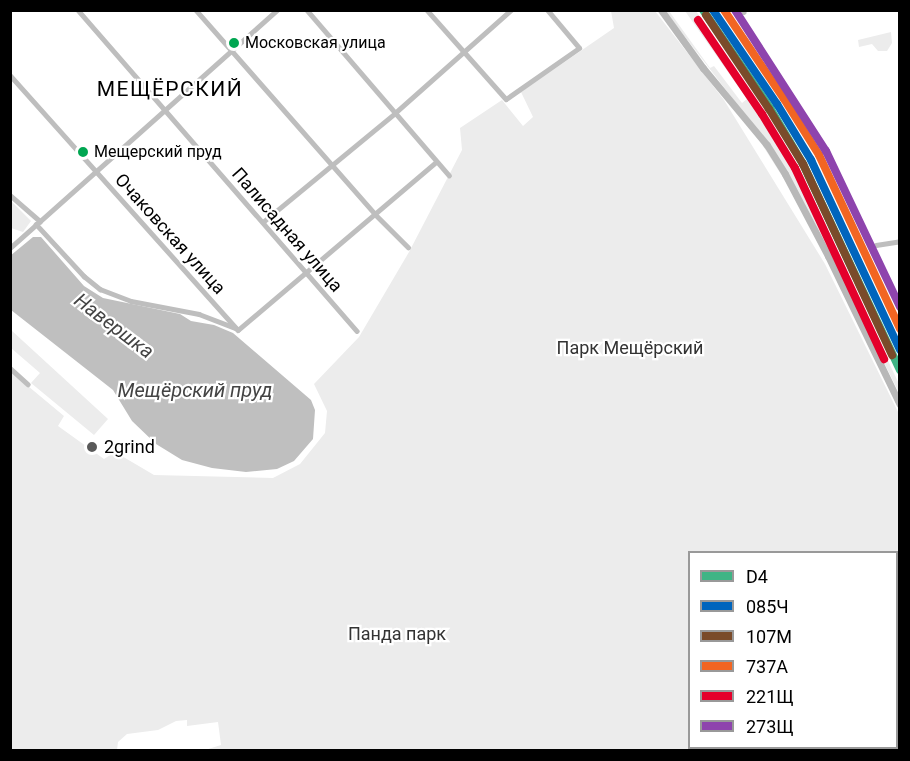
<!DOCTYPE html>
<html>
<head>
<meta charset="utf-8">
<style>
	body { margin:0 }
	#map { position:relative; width:910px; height:761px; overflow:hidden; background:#fff; font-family:Roboto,sans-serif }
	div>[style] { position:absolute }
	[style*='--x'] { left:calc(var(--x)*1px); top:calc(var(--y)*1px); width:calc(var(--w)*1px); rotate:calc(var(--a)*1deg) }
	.green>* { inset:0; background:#ececec }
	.water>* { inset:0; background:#bfbfbf }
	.street>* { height:4.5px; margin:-2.25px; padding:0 2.25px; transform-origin:2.25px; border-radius:2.25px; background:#bebebe }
	.secondary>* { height:7px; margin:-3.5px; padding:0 3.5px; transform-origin:3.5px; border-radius:3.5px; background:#b8b8b8 }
	.rail-1>* { height:8px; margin:-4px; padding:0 4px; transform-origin:4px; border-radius:4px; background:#3fb485 }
	.rail-2>* { height:8px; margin:-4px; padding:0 4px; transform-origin:4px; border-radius:4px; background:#0065bd }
	.rail-3>* { height:8px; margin:-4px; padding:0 4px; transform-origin:4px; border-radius:4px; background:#7a4b2a }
	.rail-4>* { height:8px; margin:-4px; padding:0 4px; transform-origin:4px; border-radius:4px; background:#f26522 }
	.rail-5>* { height:8px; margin:-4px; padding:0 4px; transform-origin:4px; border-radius:4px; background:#e4002b }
	.rail-6>* { height:8px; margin:-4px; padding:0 4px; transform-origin:4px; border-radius:4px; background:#8e44ad }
	.dots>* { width:16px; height:16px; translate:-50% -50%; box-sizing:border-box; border:3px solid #fff; border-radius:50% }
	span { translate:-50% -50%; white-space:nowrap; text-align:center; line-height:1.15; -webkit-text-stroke:4.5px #fff; paint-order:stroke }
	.bus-label { font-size:16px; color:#000 }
	.left { translate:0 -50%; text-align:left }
	.street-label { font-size:18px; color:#000 }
	.park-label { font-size:18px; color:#333 }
	.poi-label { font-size:18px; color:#000 }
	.water-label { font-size:20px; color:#444; font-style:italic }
	.quarter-label { font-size:21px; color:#000; letter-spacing:1.5px }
	.frame { position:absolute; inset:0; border:12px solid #000; pointer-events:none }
	.legend { position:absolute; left:688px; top:551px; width:210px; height:198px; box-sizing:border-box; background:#fff; border:2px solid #999; margin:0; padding:8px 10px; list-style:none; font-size:18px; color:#000 }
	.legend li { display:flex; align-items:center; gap:12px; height:30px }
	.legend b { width:30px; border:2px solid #999 }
</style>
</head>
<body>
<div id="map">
	<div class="green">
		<div style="clip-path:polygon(evenodd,611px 11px,655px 11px,724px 100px,825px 264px,899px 414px,899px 750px,205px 750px,221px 745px,218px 722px,187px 726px,187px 720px,176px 721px,158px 730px,127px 734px,118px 742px,117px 750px,11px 750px,10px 371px,64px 416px,58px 426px,104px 459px,115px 452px,154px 475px,273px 478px,300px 464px,325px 433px,327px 411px,314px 384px,359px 337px,409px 252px,462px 150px,460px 128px,502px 100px,523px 126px,533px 117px,521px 92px,614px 28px,611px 11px,690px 552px,896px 552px,896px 748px,690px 748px,690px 552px)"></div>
		<div style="clip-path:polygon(665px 11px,669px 11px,710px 68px,714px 66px,742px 103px,747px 99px,685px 11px,696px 11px,781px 139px,833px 245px,831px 247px,822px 239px,733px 99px)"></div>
		<div style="clip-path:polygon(891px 32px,892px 43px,887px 51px,878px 51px,872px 44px,859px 47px,858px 40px)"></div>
		<div style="clip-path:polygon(11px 201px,31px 221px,23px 232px,11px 228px)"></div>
		<div style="clip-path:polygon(850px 280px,899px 384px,899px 393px,874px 342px,848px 281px)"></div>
		<div style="clip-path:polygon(11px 330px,108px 419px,94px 435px,31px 383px,40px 373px,11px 348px)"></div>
	</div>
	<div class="water">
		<div style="clip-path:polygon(33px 237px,41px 237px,84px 286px,103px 298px,180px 314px,191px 321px,214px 325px,233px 333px,311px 400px,315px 410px,313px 439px,294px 461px,277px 469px,246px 472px,212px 468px,182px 460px,156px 444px,132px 421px,113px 390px,11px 310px,10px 256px)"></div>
	</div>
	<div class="street">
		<div style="--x:78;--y:10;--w:425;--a:49"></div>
		<div style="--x:196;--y:10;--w:271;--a:48.7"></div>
		<div style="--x:375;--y:214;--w:47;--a:45"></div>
		<div style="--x:307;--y:10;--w:218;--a:49.3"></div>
		<div style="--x:427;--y:10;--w:119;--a:48.4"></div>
		<div style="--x:506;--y:99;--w:89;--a:-34.9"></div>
		<div style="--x:579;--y:48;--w:50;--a:-130.1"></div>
		<div style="--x:743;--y:10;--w:2;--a:63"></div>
		<div style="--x:10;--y:75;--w:342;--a:48.2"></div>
		<div style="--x:10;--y:195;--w:40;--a:41"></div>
		<div style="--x:263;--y:222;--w:171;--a:-39.5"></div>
		<div style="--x:395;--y:113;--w:155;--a:-41.6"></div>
		<div style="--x:36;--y:224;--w:71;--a:47.3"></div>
		<div style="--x:84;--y:276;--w:21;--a:39"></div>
		<div style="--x:100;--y:289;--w:33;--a:21"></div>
		<div style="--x:131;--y:301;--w:69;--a:10.8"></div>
		<div style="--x:199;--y:314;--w:39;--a:21"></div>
		<div style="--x:876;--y:245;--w:24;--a:-9"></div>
		<div style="--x:10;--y:248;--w:358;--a:-41.7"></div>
		<div style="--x:238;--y:330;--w:260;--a:-40.3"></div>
		<div style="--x:10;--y:368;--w:24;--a:42"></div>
	</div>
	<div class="secondary">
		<div style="--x:661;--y:10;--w:72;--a:54.1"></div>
		<div style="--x:703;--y:68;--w:100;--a:50.3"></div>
		<div style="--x:767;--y:145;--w:34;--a:58"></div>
		<div style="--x:785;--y:174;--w:93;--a:62.3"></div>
		<div style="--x:828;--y:256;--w:165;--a:64.2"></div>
	</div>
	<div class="rail-1">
		<div style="--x:703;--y:10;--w:119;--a:55.6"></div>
		<div style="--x:770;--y:108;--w:65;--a:59.5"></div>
		<div style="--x:803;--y:164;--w:228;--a:64.8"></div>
	</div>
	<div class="rail-2">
		<div style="--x:713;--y:10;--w:114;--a:55.8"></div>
		<div style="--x:777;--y:104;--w:66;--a:58.7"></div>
		<div style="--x:811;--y:160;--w:210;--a:64.9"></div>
	</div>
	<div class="rail-3">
		<div style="--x:706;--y:15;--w:113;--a:56.2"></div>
		<div style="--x:769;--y:109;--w:65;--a:58.3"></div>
		<div style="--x:803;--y:164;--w:211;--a:65"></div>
	</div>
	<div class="rail-4">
		<div style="--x:724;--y:10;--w:107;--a:56"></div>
		<div style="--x:784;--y:99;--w:66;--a:58"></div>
		<div style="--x:819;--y:155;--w:192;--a:65"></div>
	</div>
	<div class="rail-5">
		<div style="--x:698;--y:20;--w:114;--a:55.8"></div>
		<div style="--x:762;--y:114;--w:63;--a:58.6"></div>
		<div style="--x:795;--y:168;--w:211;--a:65"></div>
	</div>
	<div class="rail-6">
		<div style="--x:735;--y:10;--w:168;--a:57.2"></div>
		<div style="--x:826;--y:151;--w:173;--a:64.6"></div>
	</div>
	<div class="dots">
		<div style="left:234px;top:43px;background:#00a651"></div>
		<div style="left:83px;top:152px;background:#00a651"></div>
		<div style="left:92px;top:447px;background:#595959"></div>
	</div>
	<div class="bus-label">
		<span class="left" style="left:245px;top:43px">Московская улица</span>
		<span class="left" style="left:94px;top:152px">Мещерский пруд</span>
	</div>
	<div class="street-label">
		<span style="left:287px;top:230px;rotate:49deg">Палисадная улица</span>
		<span style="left:170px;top:234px;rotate:48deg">Очаковская улица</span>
	</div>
	<div class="park-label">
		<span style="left:630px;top:348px">Парк Мещёрский</span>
		<span style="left:397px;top:634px">Панда парк</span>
	</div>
	<div class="poi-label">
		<span class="left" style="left:104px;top:447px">2grind</span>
	</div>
	<div class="water-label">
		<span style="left:114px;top:326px;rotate:37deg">Навершка</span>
		<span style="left:195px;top:390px">Мещёрский пруд</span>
	</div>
	<div class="quarter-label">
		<span style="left:170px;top:89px">МЕЩЁРСКИЙ</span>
	</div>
	<div class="frame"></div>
	<ul class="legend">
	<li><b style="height:8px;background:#3fb485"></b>D4</li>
	<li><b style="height:8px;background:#0065bd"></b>085Ч</li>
	<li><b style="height:8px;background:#7a4b2a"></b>107М</li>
	<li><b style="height:8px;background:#f26522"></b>737А</li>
	<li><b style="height:8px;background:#e4002b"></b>221Щ</li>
	<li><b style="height:8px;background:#8e44ad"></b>273Щ</li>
	</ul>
</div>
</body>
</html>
